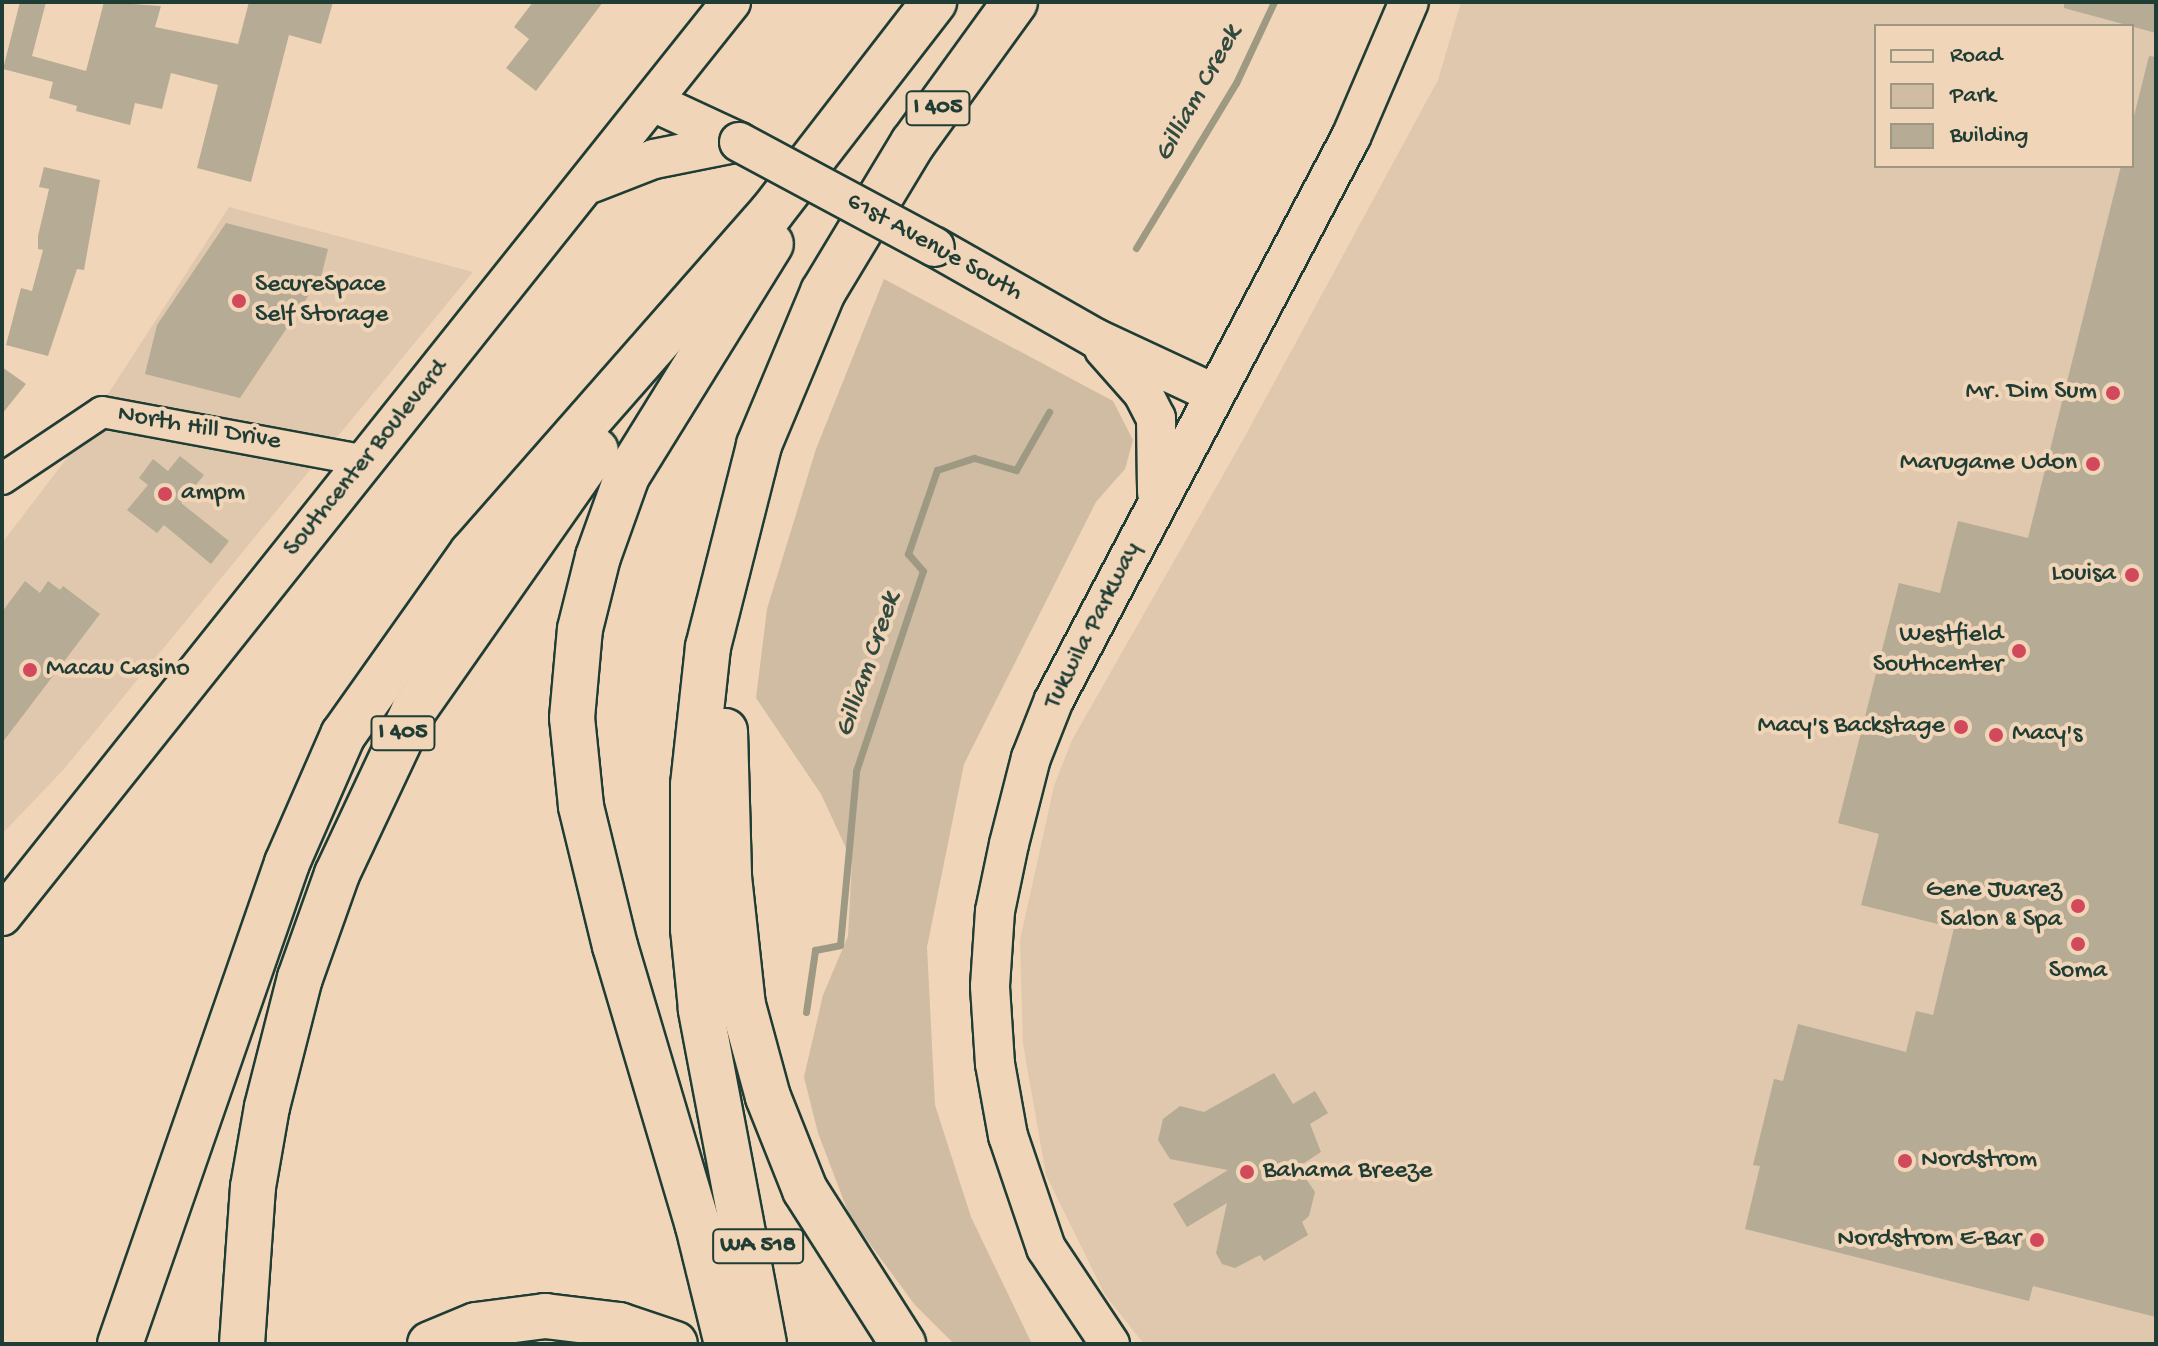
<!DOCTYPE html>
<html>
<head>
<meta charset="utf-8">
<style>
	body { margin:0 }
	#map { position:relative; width:2158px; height:1346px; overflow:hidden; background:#f1d5b8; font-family:"Gochi Hand",sans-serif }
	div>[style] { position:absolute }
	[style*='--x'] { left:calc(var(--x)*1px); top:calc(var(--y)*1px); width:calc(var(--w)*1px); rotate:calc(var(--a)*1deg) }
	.built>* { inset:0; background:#dfc8ad }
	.green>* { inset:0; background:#cfbca2 }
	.stream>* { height:7px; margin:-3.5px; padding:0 3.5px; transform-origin:3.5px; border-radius:3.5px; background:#9e9983 }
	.building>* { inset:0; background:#b6ab94 }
	.roads { filter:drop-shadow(2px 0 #1f3d34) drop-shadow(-2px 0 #1f3d34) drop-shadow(0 2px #1f3d34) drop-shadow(0 -2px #1f3d34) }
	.minor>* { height:30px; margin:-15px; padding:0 15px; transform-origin:15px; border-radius:15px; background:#f1d5b8 }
	.major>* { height:38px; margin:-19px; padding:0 19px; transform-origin:19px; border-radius:19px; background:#f1d5b8 }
	.highway>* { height:44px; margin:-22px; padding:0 22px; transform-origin:22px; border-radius:22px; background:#f1d5b8 }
	.bridges { filter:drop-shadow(2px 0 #1f3d34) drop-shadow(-2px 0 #1f3d34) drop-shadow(0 2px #1f3d34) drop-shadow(0 -2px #1f3d34) }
	.major-bridge>* { height:38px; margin:-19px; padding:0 19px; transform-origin:19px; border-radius:19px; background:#f1d5b8 }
	.dots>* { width:22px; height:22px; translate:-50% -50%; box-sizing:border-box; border:4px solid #f1d5b8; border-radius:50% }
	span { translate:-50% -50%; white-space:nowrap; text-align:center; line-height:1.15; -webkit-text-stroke:8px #f1d5b8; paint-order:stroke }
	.shield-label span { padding:2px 6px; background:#f1d5b8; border:2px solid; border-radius:6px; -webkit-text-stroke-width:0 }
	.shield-label { font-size:24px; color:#1f3d34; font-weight:700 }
	.street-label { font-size:26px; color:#1f3d34 }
	.poi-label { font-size:26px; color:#1f3d34 }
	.left { translate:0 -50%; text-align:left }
	.right { translate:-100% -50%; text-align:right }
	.water-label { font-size:28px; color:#324b40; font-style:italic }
	.frame { position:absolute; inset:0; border:4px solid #1f3d34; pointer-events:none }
	.legend { position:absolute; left:1874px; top:24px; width:260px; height:144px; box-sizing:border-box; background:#f1d5b8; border:2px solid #9d9883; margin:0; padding:10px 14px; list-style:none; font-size:24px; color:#1f3d34 }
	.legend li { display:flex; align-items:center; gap:16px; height:40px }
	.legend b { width:40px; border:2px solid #9d9883 }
</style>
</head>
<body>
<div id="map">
	<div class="built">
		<div style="clip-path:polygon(evenodd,1461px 2px,2156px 2px,2156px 1344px,1144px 1344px,1105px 1295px,1046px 1175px,1023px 1044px,1020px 940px,1054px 786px,1072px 740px,1243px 440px,1438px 80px,1461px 2px,1876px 26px,2132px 26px,2132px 166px,1876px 166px,1876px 26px)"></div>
		<div style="clip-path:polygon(229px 207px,473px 272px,64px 769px,2px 834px,2px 543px,64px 462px)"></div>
	</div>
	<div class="green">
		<div style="clip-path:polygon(884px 279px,1113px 401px,1133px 440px,1125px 469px,1096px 502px,964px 764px,927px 947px,935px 1105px,971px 1217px,1032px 1344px,954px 1344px,915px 1305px,850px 1217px,818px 1133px,804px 1077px,823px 995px,848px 936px,852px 861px,821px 794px,756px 698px,767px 609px,816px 449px)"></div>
	</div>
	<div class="stream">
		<div style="--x:1136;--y:248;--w:193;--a:-58.8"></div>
		<div style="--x:1236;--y:83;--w:89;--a:-64.9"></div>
		<div style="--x:806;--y:1012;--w:63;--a:-81.7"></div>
		<div style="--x:815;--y:950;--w:25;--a:-11"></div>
		<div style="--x:840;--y:945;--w:175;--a:-84.7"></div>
		<div style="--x:856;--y:771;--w:211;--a:-71.5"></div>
		<div style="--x:923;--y:571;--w:23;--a:-131"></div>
		<div style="--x:908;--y:554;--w:89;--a:-71"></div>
		<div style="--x:937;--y:470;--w:39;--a:-18"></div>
		<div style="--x:974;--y:458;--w:44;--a:15.9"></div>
		<div style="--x:1016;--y:470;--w:67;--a:-60.4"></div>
	</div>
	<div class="building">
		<div style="clip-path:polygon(20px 2px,46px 2px,32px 56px,86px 71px,104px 2px,161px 6px,155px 27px,238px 44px,249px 2px,333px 2px,321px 44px,289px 35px,251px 182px,197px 168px,218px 85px,171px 73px,162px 109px,135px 103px,130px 125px,76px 111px,77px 106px,49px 98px,53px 82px,3px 69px)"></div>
		<div style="clip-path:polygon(533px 2px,603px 2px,536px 91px,506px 68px,529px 39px,514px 27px)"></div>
		<div style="clip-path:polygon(2064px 2px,2156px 2px,2156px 33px,2064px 8px)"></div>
		<div style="clip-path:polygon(2149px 56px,2156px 57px,2156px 1317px,2033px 1286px,2029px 1301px,1745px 1229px,1760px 1166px,1753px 1165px,1774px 1079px,1783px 1081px,1798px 1024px,1906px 1052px,1916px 1011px,1933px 1015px,1954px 928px,1861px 905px,1879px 834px,1838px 823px,1899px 583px,1940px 593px,1958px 521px,2028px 538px,2121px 166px,2132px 166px,2132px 124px)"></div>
		<div style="clip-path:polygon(44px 167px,100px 180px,84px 270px,77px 269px,48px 356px,6px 345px,21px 288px,32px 291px,43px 250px,38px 249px,38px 236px,49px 189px,39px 187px)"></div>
		<div style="clip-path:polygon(226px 223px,328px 249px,321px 277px,240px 398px,145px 374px,157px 325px)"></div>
		<div style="clip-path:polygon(2px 367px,26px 384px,2px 414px)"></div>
		<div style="clip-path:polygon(180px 456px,204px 475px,181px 503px,229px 541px,211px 564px,164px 525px,157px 533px,127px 510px,148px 485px,139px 478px,153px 459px,168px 471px)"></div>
		<div style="clip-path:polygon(25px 581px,40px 593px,48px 581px,60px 590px,63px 586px,100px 614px,2px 743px,2px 612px)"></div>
		<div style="clip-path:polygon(1274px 1073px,1293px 1104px,1315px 1091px,1328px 1113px,1310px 1124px,1321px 1152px,1298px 1167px,1315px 1192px,1309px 1216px,1302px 1222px,1308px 1235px,1264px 1261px,1260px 1255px,1235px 1268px,1222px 1264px,1216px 1253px,1227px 1203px,1187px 1227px,1173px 1204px,1228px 1170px,1170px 1159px,1158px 1140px,1163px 1119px,1180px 1106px,1204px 1112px)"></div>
	</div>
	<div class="roads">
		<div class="minor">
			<div style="--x:2;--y:479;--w:120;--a:-33.8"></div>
			<div style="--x:102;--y:412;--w:269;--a:10.5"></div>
		</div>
		<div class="major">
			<div style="--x:653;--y:102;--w:95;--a:24.9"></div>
			<div style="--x:592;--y:183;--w:66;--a:-21.2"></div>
			<div style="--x:654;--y:159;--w:87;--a:-11.3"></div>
			<div style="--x:935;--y:247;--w:184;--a:29.6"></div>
			<div style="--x:1095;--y:338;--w:132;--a:25"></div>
			<div style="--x:1104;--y:349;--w:59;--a:48.4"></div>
			<div style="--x:1143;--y:393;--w:28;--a:63"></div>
			<div style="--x:1156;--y:418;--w:75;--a:89.2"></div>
			<div style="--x:2;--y:916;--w:1169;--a:-51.42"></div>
			<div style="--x:1110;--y:1344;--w:115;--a:-123.7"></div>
			<div style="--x:1046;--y:1248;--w:118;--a:-108.7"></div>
			<div style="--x:1008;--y:1136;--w:73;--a:-100.2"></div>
			<div style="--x:995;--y:1064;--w:78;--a:-93.7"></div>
			<div style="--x:990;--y:986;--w:75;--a:-86.2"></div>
			<div style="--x:995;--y:911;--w:68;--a:-78.2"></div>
			<div style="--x:1009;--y:844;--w:89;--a:-75.7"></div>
			<div style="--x:1031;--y:758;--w:62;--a:-68.4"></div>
			<div style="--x:1054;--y:700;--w:637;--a:-62.19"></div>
			<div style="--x:1351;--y:137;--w:147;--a:-66.8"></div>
		</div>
		<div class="highway">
			<div style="--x:725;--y:731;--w:146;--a:88.4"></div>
			<div style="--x:729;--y:877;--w:129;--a:83.8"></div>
			<div style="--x:743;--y:1005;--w:95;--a:74.8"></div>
			<div style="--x:768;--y:1097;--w:100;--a:68.3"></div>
			<div style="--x:805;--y:1190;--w:183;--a:57.5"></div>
			<div style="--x:120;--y:1344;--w:509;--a:-70.85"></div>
			<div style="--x:287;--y:863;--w:140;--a:-66.4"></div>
			<div style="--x:343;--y:735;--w:223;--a:-54.7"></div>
			<div style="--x:472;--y:553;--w:453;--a:-48.7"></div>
			<div style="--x:771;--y:213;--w:267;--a:-52.3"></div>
			<div style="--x:242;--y:1344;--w:157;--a:-86"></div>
			<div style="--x:253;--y:1187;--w:81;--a:-80.1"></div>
			<div style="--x:267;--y:1107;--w:133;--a:-75.7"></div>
			<div style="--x:300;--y:978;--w:110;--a:-70.4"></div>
			<div style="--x:337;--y:874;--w:181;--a:-64.8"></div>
			<div style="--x:414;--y:710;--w:317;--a:-55"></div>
			<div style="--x:430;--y:1344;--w:50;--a:-22.4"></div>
			<div style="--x:476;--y:1325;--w:70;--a:-7.4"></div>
			<div style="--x:545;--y:1316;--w:75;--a:6.9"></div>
			<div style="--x:619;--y:1325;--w:59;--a:18.7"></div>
			<div style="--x:727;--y:1344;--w:122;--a:-103.8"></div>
			<div style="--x:698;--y:1226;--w:292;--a:-106.5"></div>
			<div style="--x:615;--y:946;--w:144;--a:-103.7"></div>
			<div style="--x:581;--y:806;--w:88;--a:-95.8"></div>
			<div style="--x:572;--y:718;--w:89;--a:-84.9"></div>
			<div style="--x:580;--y:629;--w:74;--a:-76"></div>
			<div style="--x:598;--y:557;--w:86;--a:-70.3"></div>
			<div style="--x:627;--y:476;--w:273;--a:-58.2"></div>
			<div style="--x:764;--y:1344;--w:341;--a:-100.7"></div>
			<div style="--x:701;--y:1009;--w:80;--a:-95.7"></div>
			<div style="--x:693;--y:929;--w:144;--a:-90"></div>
			<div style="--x:693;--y:785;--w:139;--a:-83.8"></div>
			<div style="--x:708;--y:647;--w:208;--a:-75.8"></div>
			<div style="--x:759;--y:445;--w:166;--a:-67.3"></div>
			<div style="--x:823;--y:292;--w:174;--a:-58.9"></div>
			<div style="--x:913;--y:143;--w:174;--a:-54.1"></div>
		</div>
	</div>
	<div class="bridges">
		<div class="major-bridge">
			<div style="--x:739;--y:142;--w:222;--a:28.2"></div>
		</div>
	</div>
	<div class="dots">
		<div style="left:239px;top:301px;background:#d1495b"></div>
		<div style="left:2113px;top:393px;background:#d1495b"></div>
		<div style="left:2093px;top:464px;background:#d1495b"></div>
		<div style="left:165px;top:494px;background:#d1495b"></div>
		<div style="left:2132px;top:575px;background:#d1495b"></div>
		<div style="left:2019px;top:651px;background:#d1495b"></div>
		<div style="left:30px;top:670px;background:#d1495b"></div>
		<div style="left:1961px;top:727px;background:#d1495b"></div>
		<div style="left:1996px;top:735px;background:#d1495b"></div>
		<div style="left:2078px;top:906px;background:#d1495b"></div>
		<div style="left:2078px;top:944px;background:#d1495b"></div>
		<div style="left:1905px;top:1161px;background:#d1495b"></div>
		<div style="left:1247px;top:1172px;background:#d1495b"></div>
		<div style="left:2037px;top:1240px;background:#d1495b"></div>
	</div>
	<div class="shield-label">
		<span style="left:938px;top:108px">I 405</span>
		<span style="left:403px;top:733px">I 405</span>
		<span style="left:758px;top:1246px">WA 518</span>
	</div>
	<div class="street-label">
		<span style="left:934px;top:248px;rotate:29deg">61st Avenue South</span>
		<span style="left:199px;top:429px;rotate:10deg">North Hill Drive</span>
		<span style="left:367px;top:459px;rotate:-51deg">Southcenter Boulevard</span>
		<span style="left:1094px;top:626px;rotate:-63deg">Tukwila Parkway</span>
	</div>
	<div class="poi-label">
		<span class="left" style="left:255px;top:301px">SecureSpace<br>Self Storage</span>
		<span class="right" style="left:2097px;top:393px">Mr. Dim Sum</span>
		<span class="right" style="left:2077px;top:464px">Marugame Udon</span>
		<span class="left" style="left:181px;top:494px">ampm</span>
		<span class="right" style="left:2116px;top:575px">Louisa</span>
		<span class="right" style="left:2003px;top:651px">Westfield<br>Southcenter</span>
		<span class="left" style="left:46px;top:670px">Macau Casino</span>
		<span class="right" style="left:1945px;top:727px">Macy's Backstage</span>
		<span class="left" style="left:2012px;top:735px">Macy's</span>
		<span class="right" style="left:2062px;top:906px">Gene Juarez<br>Salon &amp; Spa</span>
		<span style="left:2078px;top:972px">Soma</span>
		<span class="left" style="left:1921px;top:1161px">Nordstrom</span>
		<span class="left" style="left:1263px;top:1172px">Bahama Breeze</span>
		<span class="right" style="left:2021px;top:1240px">Nordstrom E-Bar</span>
	</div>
	<div class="water-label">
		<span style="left:1199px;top:94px;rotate:-61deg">Gilliam Creek</span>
		<span style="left:869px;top:665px;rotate:-71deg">Gilliam Creek</span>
	</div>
	<div class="frame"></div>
	<ul class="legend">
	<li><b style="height:10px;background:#f1d5b8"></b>Road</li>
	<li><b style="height:22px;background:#cfbca2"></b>Park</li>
	<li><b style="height:22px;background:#b6ab94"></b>Building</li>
	</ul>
</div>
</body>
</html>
